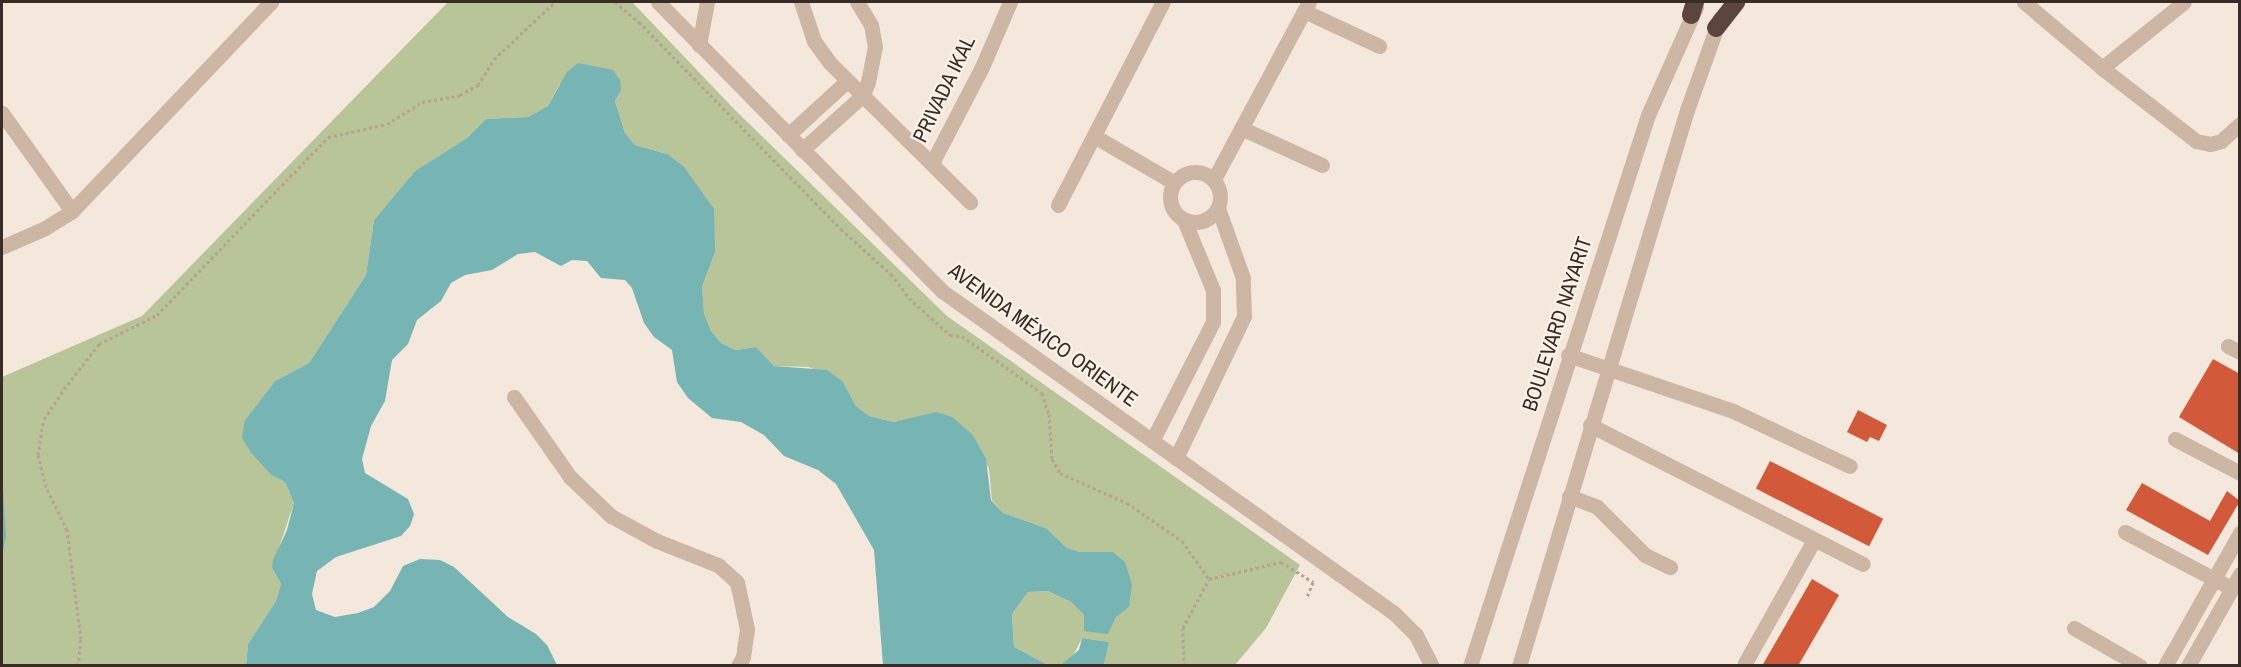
<!DOCTYPE html>
<html>
<head>
<meta charset="utf-8">
<style>
	body { margin:0 }
	#map { position:relative; width:2241px; height:667px; overflow:hidden; background:#f4e7db; font-family:"Archivo Narrow",sans-serif }
	div>[style] { position:absolute }
	[style*='--x'] { left:calc(var(--x)*1px); top:calc(var(--y)*1px); width:calc(var(--w)*1px); rotate:calc(var(--a)*1deg) }
	.green>* { inset:0; background:#b8c599 }
	.water>* { inset:0; background:#77b4b4 }
	.building>* { inset:0; background:#d25a3b; transform-origin:0 0 }
	.path>* { height:3px; margin-top:-1.5px; transform-origin:0; background:repeating-linear-gradient(90deg,#baa08f 0 3px,transparent 0 6px) }
	.minor>* { height:15px; margin:-7.5px; padding:0 7.5px; transform-origin:7.5px; border-radius:7.5px; background:#ceb6a5 }
	.minor>.ring { margin:-7.5px; padding:0; box-sizing:content-box; background:none; border:15px solid #ceb6a5; border-radius:50% }
	.highway>* { height:18px; margin:-9px; padding:0 9px; transform-origin:9px; border-radius:9px; background:#5b453d }
	span { translate:-50% -50%; white-space:nowrap; text-align:center; line-height:1.15; -webkit-text-stroke:4.5px #fbf2e8; paint-order:stroke }
	.street-label { font-size:21px; color:#392c27 }
	.frame { position:absolute; inset:0; border:3px solid #392c27; pointer-events:none }
</style>
</head>
<body>
<div id="map">
	<div class="green">
		<div style="clip-path:polygon(448px 2px,632px 2px,735px 110px,947px 316px,1300px 565px,1266px 628px,1235px 665px,1104px 665px,1109px 642px,1082px 638px,1072px 658px,1061px 665px,1048px 665px,1014px 647px,1012px 614px,1028px 592px,1048px 591px,1071px 602px,1084px 615px,1084px 631px,1113px 552px,1080px 552px,1067px 548px,1046px 528px,1003px 513px,992px 500px,989px 469px,973px 435px,913px 419px,894px 422px,869px 416px,856px 406px,843px 382px,809px 367px,774px 366px,756px 347px,736px 350px,721px 343px,711px 331px,704px 313px,702px 287px,715px 252px,667px 154px,635px 145px,625px 133px,615px 101px,621px 91px,560px 84px,548px 106px,528px 117px,486px 119px,467px 138px,415px 171px,374px 220px,366px 275px,309px 363px,275px 381px,245px 420px,251px 453px,271px 475px,285px 482px,294px 503px,272px 568px,281px 584px,276px 601px,248px 644px,246px 665px,2px 665px,2px 377px,142px 316px)"></div>
	</div>
	<div class="water">
		<div style="clip-path:polygon(578px 63px,613px 70px,620px 80px,621px 91px,615px 101px,625px 133px,635px 145px,667px 154px,684px 167px,714px 209px,715px 252px,702px 287px,704px 313px,711px 331px,721px 343px,736px 350px,756px 347px,774px 366px,827px 370px,843px 382px,856px 406px,869px 416px,894px 422px,936px 412px,952px 417px,973px 435px,986px 459px,991px 500px,1003px 513px,1046px 528px,1067px 548px,1080px 552px,1113px 552px,1125px 562px,1132px 585px,1129px 607px,1116px 617px,1108px 634px,1084px 631px,1084px 615px,1071px 602px,1048px 591px,1028px 592px,1012px 614px,1014px 647px,1048px 665px,883px 665px,874px 550px,836px 484px,818px 470px,784px 456px,764px 435px,741px 422px,712px 418px,688px 398px,677px 382px,672px 350px,654px 337px,644px 323px,632px 288px,625px 280px,601px 278px,587px 261px,572px 260px,561px 266px,535px 252px,518px 254px,492px 270px,465px 275px,451px 283px,441px 301px,417px 320px,408px 344px,392px 360px,385px 401px,371px 426px,362px 459px,365px 473px,408px 499px,414px 514px,410px 526px,401px 536px,336px 557px,317px 571px,312px 594px,316px 610px,335px 617px,358px 613px,374px 607px,390px 591px,403px 566px,420px 559px,440px 560px,454px 567px,508px 617px,536px 634px,547px 645px,557px 665px,246px 665px,248px 644px,276px 601px,281px 584px,272px 568px,273px 560px,287px 530px,294px 503px,285px 482px,271px 475px,251px 453px,242px 437px,245px 420px,275px 381px,309px 363px,366px 275px,374px 220px,415px 171px,467px 138px,486px 119px,528px 117px,548px 106px,567px 72px)"></div>
		<div style="clip-path:polygon(2px 472px,6px 537px,2px 555px)"></div>
		<div style="clip-path:polygon(1082px 638px,1109px 642px,1104px 665px,1061px 665px,1079px 650px)"></div>
	</div>
	<div class="building">
		<div style="clip-path:polygon(2213px 359px,2240px 374px,2240px 454px,2179px 417px)"></div>
		<div style="clip-path:polygon(1858px 410px,1887px 425px,1879px 441px,1870px 437px,1867px 442px,1847px 432px)"></div>
		<div style="left:1770px;top:461px;width:127px;height:31px;rotate:27deg"></div>
		<div style="clip-path:polygon(2142px 483px,2210px 521px,2227px 491px,2240px 501px,2208px 555px,2126px 510px)"></div>
		<div style="clip-path:polygon(1812px 579px,1839px 595px,1827px 616px,1798px 666px,1762px 666px)"></div>
	</div>
	<div class="path">
		<div style="--x:615;--y:2;--w:31;--a:40"></div>
		<div style="--x:639;--y:22;--w:289;--a:45.7"></div>
		<div style="--x:841;--y:229;--w:67;--a:42"></div>
		<div style="--x:891;--y:274;--w:30;--a:53"></div>
		<div style="--x:909;--y:298;--w:55;--a:42.1"></div>
		<div style="--x:950;--y:335;--w:12;--a:5"></div>
		<div style="--x:962;--y:336;--w:98;--a:35.5"></div>
		<div style="--x:1042;--y:393;--w:22;--a:72"></div>
		<div style="--x:1049;--y:414;--w:45;--a:86.2"></div>
		<div style="--x:1052;--y:459;--w:16;--a:60"></div>
		<div style="--x:1060;--y:473;--w:73;--a:24.1"></div>
		<div style="--x:1127;--y:503;--w:67;--a:34.6"></div>
		<div style="--x:1182;--y:541;--w:47;--a:54.6"></div>
		<div style="--x:78;--y:666;--w:27;--a:-84"></div>
		<div style="--x:81;--y:639;--w:110;--a:-97.3"></div>
		<div style="--x:67;--y:530;--w:48;--a:-116"></div>
		<div style="--x:46;--y:487;--w:33;--a:-104"></div>
		<div style="--x:38;--y:455;--w:36;--a:-81"></div>
		<div style="--x:44;--y:419;--w:36;--a:-56"></div>
		<div style="--x:64;--y:389;--w:57;--a:-52.1"></div>
		<div style="--x:99;--y:344;--w:65;--a:-26.6"></div>
		<div style="--x:157;--y:315;--w:247;--a:-46.1"></div>
		<div style="--x:328;--y:137;--w:60;--a:-12.4"></div>
		<div style="--x:387;--y:124;--w:41;--a:-32.2"></div>
		<div style="--x:422;--y:102;--w:39;--a:-10"></div>
		<div style="--x:460;--y:95;--w:21;--a:-29"></div>
		<div style="--x:478;--y:85;--w:31;--a:-58"></div>
		<div style="--x:494;--y:59;--w:83;--a:-43.1"></div>
		<div style="--x:1184;--y:666;--w:38;--a:-92"></div>
		<div style="--x:1183;--y:628;--w:55;--a:-62"></div>
		<div style="--x:1209;--y:579;--w:74;--a:-13.3"></div>
		<div style="--x:1281;--y:562;--w:38;--a:32"></div>
		<div style="--x:1313;--y:582;--w:18;--a:112"></div>
	</div>
	<div class="minor">
		<div style="--x:658;--y:2;--w:405;--a:45.5"></div>
		<div style="--x:942;--y:291;--w:555;--a:35.47"></div>
		<div style="--x:1394;--y:613;--w:31;--a:45"></div>
		<div style="--x:1416;--y:635;--w:35;--a:63"></div>
		<div style="--x:801;--y:2;--w:41;--a:71.6"></div>
		<div style="--x:814;--y:41;--w:26;--a:54"></div>
		<div style="--x:829;--y:62;--w:199;--a:44.8"></div>
		<div style="--x:2024;--y:2;--w:102;--a:40.2"></div>
		<div style="--x:2102;--y:68;--w:105;--a:-38.8"></div>
		<div style="--x:1304;--y:11;--w:83;--a:25"></div>
		<div style="--x:699;--y:45;--w:44;--a:-79.5"></div>
		<div style="--x:2102;--y:68;--w:119;--a:37.8"></div>
		<div style="--x:2196;--y:141;--w:14;--a:12"></div>
		<div style="--x:2210;--y:144;--w:11;--a:-15"></div>
		<div style="--x:2221;--y:141;--w:25;--a:-42"></div>
		<div style="--x:2;--y:113;--w:120;--a:54.5"></div>
		<div style="--x:1241;--y:128;--w:89;--a:24.6"></div>
		<div style="--x:788;--y:135;--w:80;--a:-42.5"></div>
		<div style="--x:1094;--y:136;--w:91;--a:30.2"></div>
		<div style="--x:802;--y:150;--w:82;--a:-42"></div>
		<div style="--x:863;--y:95;--w:14;--a:-69"></div>
		<div style="--x:868;--y:82;--w:36;--a:-79"></div>
		<div style="--x:875;--y:47;--w:22;--a:-100"></div>
		<div style="--x:871;--y:25;--w:27;--a:-121"></div>
		<div style="--x:932;--y:163;--w:108;--a:-62.5"></div>
		<div style="--x:982;--y:67;--w:71;--a:-66.7"></div>
		<div class="ring" style="left:1170px;top:172px;width:35px;height:35px"></div>
		<div style="--x:1214;--y:179;--w:201;--a:-61.8"></div>
		<div style="--x:1058;--y:205;--w:229;--a:-62.7"></div>
		<div style="--x:2;--y:247;--w:47;--a:-23.8"></div>
		<div style="--x:45;--y:228;--w:32;--a:-32"></div>
		<div style="--x:72;--y:211;--w:289;--a:-46.4"></div>
		<div style="--x:2228;--y:346;--w:13;--a:27"></div>
		<div style="--x:1568;--y:355;--w:174;--a:18.7"></div>
		<div style="--x:1733;--y:411;--w:129;--a:25.2"></div>
		<div style="--x:514;--y:397;--w:98;--a:55"></div>
		<div style="--x:570;--y:477;--w:57;--a:43.6"></div>
		<div style="--x:611;--y:516;--w:52;--a:28.5"></div>
		<div style="--x:657;--y:541;--w:66;--a:21.5"></div>
		<div style="--x:718;--y:565;--w:25;--a:42"></div>
		<div style="--x:737;--y:582;--w:48;--a:78"></div>
		<div style="--x:747;--y:629;--w:28;--a:98"></div>
		<div style="--x:743;--y:657;--w:10;--a:119"></div>
		<div style="--x:1590;--y:425;--w:306;--a:27"></div>
		<div style="--x:2175;--y:439;--w:73;--a:27.6"></div>
		<div style="--x:1152;--y:441;--w:134;--a:-62.9"></div>
		<div style="--x:1213;--y:322;--w:32;--a:-90"></div>
		<div style="--x:1213;--y:290;--w:76;--a:-112.5"></div>
		<div style="--x:1176;--y:458;--w:157;--a:-64.4"></div>
		<div style="--x:1244;--y:316;--w:38;--a:-92"></div>
		<div style="--x:1243;--y:278;--w:74;--a:-109.7"></div>
		<div style="--x:1569;--y:496;--w:30;--a:21"></div>
		<div style="--x:1597;--y:507;--w:68;--a:45"></div>
		<div style="--x:1645;--y:555;--w:28;--a:26"></div>
		<div style="--x:2125;--y:532;--w:120;--a:27.8"></div>
		<div style="--x:2074;--y:628;--w:76;--a:29.9"></div>
		<div style="--x:1745;--y:663;--w:141;--a:-60.7"></div>
		<div style="--x:1470;--y:666;--w:579;--a:-72.1"></div>
		<div style="--x:1648;--y:115;--w:118;--a:-66"></div>
		<div style="--x:1519;--y:666;--w:581;--a:-73.19"></div>
		<div style="--x:1687;--y:110;--w:98;--a:-70.3"></div>
		<div style="--x:2165;--y:666;--w:153;--a:-60.6"></div>
		<div style="--x:2188;--y:666;--w:106;--a:-60.5"></div>
	</div>
	<div class="highway">
		<div style="--x:1691;--y:15;--w:14;--a:-73"></div>
		<div style="--x:1716;--y:28;--w:33;--a:-52"></div>
	</div>
	<div class="street-label">
		<span style="left:944px;top:89px;rotate:-64deg">PRIVADA IKAL</span>
		<span style="left:1557px;top:324px;rotate:-72deg">BOULEVARD NAYARIT</span>
		<span style="left:1043px;top:335px;rotate:36deg">AVENIDA MÉXICO ORIENTE</span>
	</div>
	<div class="frame"></div>
</div>
</body>
</html>
